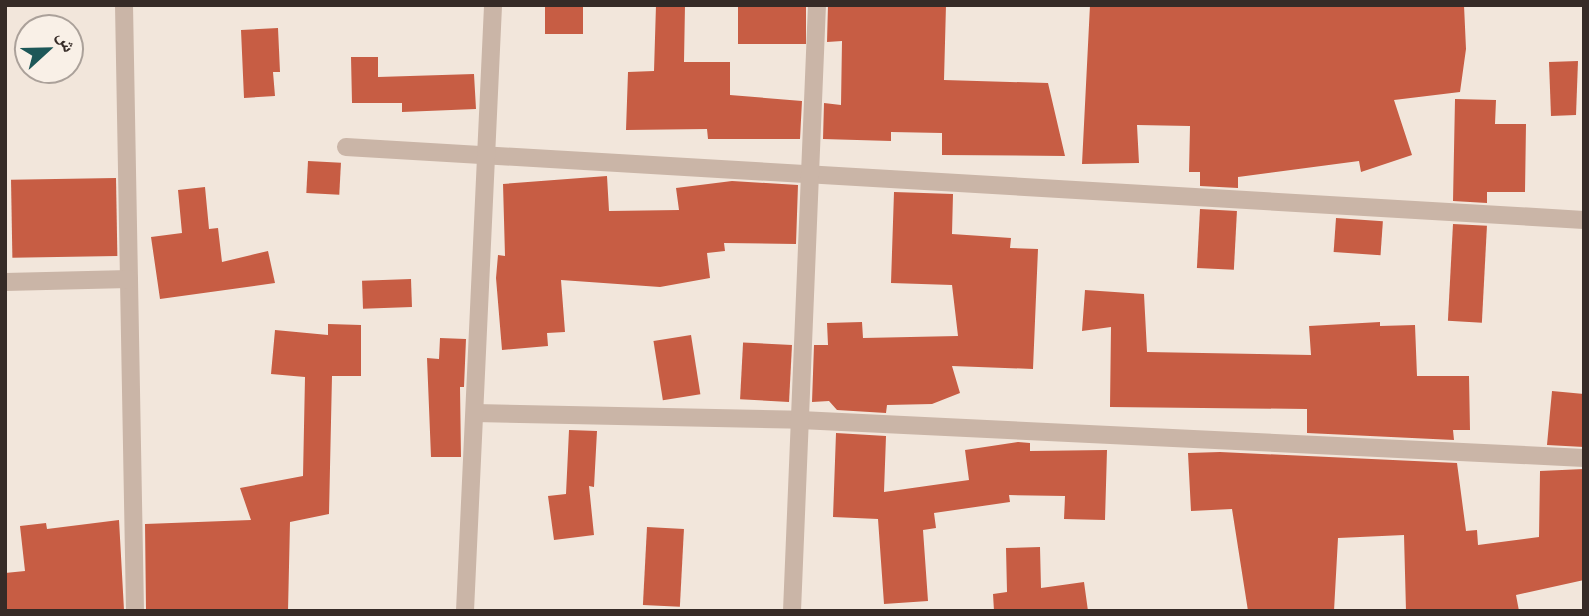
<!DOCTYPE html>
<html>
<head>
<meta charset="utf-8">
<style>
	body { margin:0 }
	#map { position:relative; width:1589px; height:616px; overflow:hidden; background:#f2e6db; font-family:"Roboto Condensed","Noto Naskh Arabic",sans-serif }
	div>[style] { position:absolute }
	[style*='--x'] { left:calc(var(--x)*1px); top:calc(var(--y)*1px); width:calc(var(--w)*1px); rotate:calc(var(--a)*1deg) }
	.building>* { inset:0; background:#c75d44; transform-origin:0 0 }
	.minor>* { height:18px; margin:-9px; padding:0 9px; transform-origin:9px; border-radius:9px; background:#cab5a7 }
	span { translate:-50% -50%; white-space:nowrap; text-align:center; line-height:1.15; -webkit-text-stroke:5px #f9f0e7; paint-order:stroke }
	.frame { position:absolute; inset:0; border:7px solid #362b27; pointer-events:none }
	.north { position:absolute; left:14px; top:14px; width:70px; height:70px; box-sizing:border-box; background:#f9f0e7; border:2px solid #aba19a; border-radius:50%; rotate:68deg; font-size:19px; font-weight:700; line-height:28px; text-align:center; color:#362b27 }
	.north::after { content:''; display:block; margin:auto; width:24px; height:32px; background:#1d5758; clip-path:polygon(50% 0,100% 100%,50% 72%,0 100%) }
</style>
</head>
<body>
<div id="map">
	<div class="building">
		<div style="left:545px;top:5px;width:38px;height:29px"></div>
		<div style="clip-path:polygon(656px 5px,685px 5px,684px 62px,730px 62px,730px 95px,802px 101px,800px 139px,708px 139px,707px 129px,626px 130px,628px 72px,654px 71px)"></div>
		<div style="left:738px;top:5px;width:68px;height:39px"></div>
		<div style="clip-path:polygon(828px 5px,946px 5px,944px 80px,1048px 83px,1065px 156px,942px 155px,942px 133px,891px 132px,891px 141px,823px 139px,824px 103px,841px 105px,842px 41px,827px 42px)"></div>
		<div style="clip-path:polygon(1090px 5px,1464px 5px,1466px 49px,1460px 92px,1394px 100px,1412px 155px,1361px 172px,1359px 161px,1238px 177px,1238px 188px,1200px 186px,1200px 172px,1189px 172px,1190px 126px,1137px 125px,1139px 163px,1082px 164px)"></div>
		<div style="clip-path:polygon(278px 28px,280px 72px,273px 72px,275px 96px,244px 98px,241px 30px)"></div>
		<div style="clip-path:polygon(351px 57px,378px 57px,378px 77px,474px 74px,476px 109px,402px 112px,402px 103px,352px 103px)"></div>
		<div style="clip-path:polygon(1578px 61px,1576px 115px,1551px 116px,1549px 62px)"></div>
		<div style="clip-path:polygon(1455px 99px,1496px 100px,1495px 124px,1526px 124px,1525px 192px,1487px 192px,1487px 203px,1453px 201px)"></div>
		<div style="left:308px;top:161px;width:33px;height:32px;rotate:3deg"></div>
		<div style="clip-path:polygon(607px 176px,609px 211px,679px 210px,676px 188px,732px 181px,798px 185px,796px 244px,724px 243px,725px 251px,707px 253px,710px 278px,660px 287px,561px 280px,565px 332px,547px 333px,548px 346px,502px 350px,496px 278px,498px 255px,505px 256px,503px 184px)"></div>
		<div style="left:116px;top:178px;width:78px;height:105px;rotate:89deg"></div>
		<div style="clip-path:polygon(205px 187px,209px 229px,218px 228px,222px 262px,268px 251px,275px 283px,160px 299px,151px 237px,182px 233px,178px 190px)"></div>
		<div style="clip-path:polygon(894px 192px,953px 194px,952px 234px,1011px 238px,1010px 248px,1038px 249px,1033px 369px,952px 366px,960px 393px,932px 404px,887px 405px,886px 413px,837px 410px,829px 401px,812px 402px,814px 345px,828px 345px,827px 323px,862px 322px,863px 338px,958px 336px,952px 285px,891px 283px)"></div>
		<div style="left:1200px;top:209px;width:37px;height:59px;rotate:3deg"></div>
		<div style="left:1336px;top:218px;width:47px;height:34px;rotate:4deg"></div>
		<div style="left:1453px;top:224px;width:34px;height:97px;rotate:3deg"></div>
		<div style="left:411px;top:279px;width:28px;height:49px;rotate:88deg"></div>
		<div style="clip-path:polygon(1085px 290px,1144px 294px,1147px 352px,1311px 355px,1309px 326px,1380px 322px,1380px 326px,1415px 325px,1417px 376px,1469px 376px,1470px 430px,1453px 430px,1454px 440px,1307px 433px,1307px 409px,1110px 407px,1111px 327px,1082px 331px)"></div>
		<div style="clip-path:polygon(328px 324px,361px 325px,361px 376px,332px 376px,329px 514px,290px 522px,288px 611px,146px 610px,145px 524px,251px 520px,240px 488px,303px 476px,305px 377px,271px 374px,275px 330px,328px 335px)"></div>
		<div style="left:691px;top:335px;width:60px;height:38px;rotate:81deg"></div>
		<div style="clip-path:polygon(440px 338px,466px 339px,464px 387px,460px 387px,461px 457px,431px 457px,427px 358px,439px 359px)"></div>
		<div style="left:792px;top:345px;width:57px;height:49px;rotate:93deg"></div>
		<div style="clip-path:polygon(1552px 391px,1584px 394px,1584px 447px,1547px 445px)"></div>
		<div style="clip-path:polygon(569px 430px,597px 431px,594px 487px,589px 486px,594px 535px,554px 540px,548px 496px,566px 494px)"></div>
		<div style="clip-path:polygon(836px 433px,886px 436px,884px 492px,969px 480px,965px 450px,1018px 442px,1030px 443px,1030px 451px,1107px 450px,1105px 520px,1064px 519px,1065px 496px,1009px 495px,1010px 502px,934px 513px,936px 528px,923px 530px,928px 601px,884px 604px,878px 519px,833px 517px)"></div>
		<div style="clip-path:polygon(1220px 452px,1457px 463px,1466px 531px,1477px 530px,1478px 545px,1539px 537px,1540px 471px,1584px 469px,1584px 580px,1516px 595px,1519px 611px,1406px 611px,1404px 535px,1338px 538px,1334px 611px,1248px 611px,1232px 509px,1191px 511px,1188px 453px)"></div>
		<div style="clip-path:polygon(119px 520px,124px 610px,5px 611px,5px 573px,25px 571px,20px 526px,46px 523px,47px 529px)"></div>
		<div style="left:647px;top:527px;width:37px;height:78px;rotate:3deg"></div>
		<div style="clip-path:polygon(1040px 547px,1041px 588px,1084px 582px,1088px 611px,994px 611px,993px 594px,1007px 592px,1006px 548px)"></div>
	</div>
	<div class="minor">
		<div style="--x:124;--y:5;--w:606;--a:88.96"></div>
		<div style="--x:346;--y:147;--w:1240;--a:3.37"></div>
		<div style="--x:5;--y:282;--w:124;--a:-1.4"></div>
		<div style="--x:475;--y:413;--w:325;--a:1.2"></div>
		<div style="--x:800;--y:420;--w:785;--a:2.77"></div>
		<div style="--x:465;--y:611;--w:607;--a:-87.35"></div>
		<div style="--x:792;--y:611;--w:607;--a:-87.64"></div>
	</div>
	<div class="frame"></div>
	<div class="north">ش</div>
</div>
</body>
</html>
